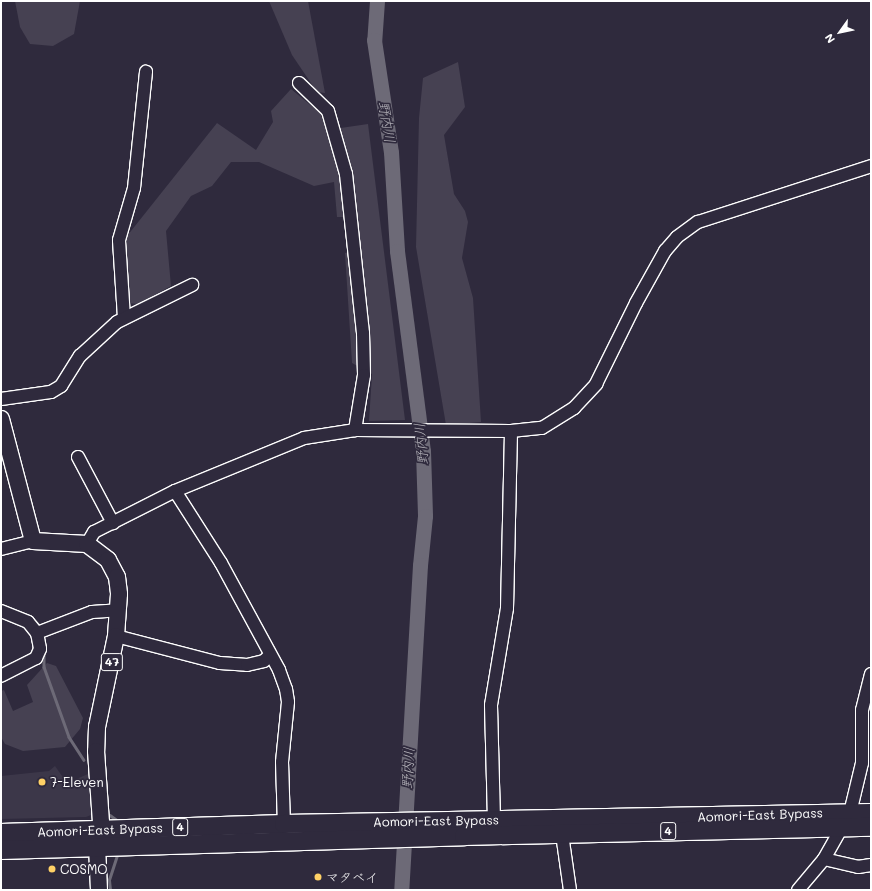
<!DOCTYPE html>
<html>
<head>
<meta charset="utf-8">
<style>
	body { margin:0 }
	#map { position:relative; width:872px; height:891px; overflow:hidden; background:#2f2a3d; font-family:Mali,"Klee One",sans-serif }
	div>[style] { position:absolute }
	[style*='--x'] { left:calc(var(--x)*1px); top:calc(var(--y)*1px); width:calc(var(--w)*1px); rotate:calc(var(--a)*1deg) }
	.built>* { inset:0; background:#3c3749 }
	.green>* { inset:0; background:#464152 }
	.stream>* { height:2.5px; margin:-1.25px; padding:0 1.25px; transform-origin:1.25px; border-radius:1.25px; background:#6d6a77 }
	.river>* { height:15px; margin:-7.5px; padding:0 7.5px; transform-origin:7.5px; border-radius:7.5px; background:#6d6a77 }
	.roads { filter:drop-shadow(1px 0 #fff) drop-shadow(-1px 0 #fff) drop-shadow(0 1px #fff) drop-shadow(0 -1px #fff) }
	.minor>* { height:12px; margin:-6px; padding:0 6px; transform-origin:6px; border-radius:6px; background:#2f2a3d }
	.major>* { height:16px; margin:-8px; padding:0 8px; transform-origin:8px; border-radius:8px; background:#2f2a3d }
	.highway>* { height:18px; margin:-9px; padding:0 9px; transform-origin:9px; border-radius:9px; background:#2f2a3d }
	.dots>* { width:11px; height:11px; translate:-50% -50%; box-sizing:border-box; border:2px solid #2f2a3d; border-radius:50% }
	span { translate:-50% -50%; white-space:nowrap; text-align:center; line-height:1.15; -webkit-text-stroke:3.5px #2f2a3d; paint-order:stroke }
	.shield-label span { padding:1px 3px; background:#2f2a3d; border:1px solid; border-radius:3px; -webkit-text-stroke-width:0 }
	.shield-label { font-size:12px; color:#fff; font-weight:700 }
	.poi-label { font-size:13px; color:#fff }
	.left { translate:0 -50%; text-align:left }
	.street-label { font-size:13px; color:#fff }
	.water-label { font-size:14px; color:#b6b4bb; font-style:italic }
	.frame { position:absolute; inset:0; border:2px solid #fff; pointer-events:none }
	.north { position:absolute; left:820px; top:12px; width:40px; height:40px; -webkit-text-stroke:3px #2f2a3d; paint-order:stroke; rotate:237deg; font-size:11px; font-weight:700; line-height:16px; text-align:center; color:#fff }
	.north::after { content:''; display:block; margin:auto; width:14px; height:18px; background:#fff; clip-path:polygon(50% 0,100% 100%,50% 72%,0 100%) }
</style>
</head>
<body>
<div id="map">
	<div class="built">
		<div style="clip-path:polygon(55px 766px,67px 783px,88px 774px,95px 794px,96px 813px,86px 817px,1px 819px,1px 776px,49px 771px)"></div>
	</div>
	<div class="green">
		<div style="clip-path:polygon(15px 1px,80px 1px,74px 34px,53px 46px,30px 44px,20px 27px)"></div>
		<div style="clip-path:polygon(269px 1px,308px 1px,325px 93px,317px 92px,292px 55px)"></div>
		<div style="clip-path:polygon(458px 62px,465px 107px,444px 135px,454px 194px,465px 211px,468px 222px,462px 258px,473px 298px,481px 422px,446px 425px,416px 247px,419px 118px,423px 78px)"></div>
		<div style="clip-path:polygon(291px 89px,320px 113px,327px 130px,368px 124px,405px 420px,369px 421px,372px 374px,352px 363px,345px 253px,350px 252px,345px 217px,337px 217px,334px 182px,314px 186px,259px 162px,231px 162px,212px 186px,191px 196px,166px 231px,171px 286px,138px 304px,127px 303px,127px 236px,217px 123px,256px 150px,273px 122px,271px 111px)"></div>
		<div style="clip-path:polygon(47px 663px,56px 666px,83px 718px,80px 729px,65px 747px,23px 751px,5px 744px,1px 737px,1px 691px,4px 690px,13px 711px,33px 702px,27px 685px)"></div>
	</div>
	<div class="stream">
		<div style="--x:1;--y:605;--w:31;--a:21"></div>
		<div style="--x:30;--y:616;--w:16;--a:45"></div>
		<div style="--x:44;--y:653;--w:14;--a:90"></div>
		<div style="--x:44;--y:667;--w:74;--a:70.3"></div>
		<div style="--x:69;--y:737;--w:27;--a:57"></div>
		<div style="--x:110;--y:815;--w:9;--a:36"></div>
		<div style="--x:110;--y:890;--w:10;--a:-96"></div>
		<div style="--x:109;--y:880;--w:25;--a:-72"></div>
	</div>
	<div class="river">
		<div style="--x:377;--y:1;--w:39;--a:94"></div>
		<div style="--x:374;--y:40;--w:113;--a:81.4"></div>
		<div style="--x:391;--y:152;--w:99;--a:86.5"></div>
		<div style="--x:397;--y:251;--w:202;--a:82.6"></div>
		<div style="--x:423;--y:451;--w:65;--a:88.2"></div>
		<div style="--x:425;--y:516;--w:49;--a:95.8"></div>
		<div style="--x:420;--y:565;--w:326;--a:93.3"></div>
	</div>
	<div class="roads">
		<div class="minor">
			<div style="--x:299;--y:83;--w:40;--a:44"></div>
			<div style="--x:328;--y:111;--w:66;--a:74.1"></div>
			<div style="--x:346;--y:174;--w:160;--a:83.9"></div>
			<div style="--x:363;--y:333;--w:42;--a:88.6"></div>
			<div style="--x:364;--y:375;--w:56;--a:99.3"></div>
			<div style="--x:124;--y:318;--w:78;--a:-93.7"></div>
			<div style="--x:119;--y:240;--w:54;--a:-73.9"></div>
			<div style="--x:134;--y:188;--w:117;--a:-84.1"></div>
			<div style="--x:1;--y:399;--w:50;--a:-8"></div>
			<div style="--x:51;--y:392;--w:12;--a:-31"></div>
			<div style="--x:61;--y:386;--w:36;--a:-58"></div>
			<div style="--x:80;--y:356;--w:50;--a:-42.6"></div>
			<div style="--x:117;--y:322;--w:84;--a:-26.3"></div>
			<div style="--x:78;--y:457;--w:75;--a:62.1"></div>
			<div style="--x:175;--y:491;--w:85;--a:57.4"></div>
			<div style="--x:221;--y:563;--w:122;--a:61.5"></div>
			<div style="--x:279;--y:670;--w:20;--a:70"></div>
			<div style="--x:286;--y:689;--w:13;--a:81"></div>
			<div style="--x:288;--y:702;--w:60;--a:95.7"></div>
			<div style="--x:282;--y:762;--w:62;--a:88.2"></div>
			<div style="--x:87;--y:544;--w:14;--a:-60"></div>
			<div style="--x:94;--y:532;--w:91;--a:-26.8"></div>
			<div style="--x:175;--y:491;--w:139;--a:-22.3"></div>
			<div style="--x:304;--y:438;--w:52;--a:-8.9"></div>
			<div style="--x:355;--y:430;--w:156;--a:0.4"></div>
			<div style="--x:511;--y:431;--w:31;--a:-6"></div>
			<div style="--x:542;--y:428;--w:38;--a:-32"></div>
			<div style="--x:574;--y:408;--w:33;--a:-47"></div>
			<div style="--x:596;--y:384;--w:90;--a:-63.7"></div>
			<div style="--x:636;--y:303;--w:60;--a:-60.9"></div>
			<div style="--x:665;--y:251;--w:18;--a:-49"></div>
			<div style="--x:677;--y:237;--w:26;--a:-36"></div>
			<div style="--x:698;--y:222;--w:182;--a:-17.9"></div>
			<div style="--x:1;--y:549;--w:33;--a:-14"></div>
			<div style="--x:1;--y:611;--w:29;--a:22"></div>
			<div style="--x:28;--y:622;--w:14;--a:51"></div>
			<div style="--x:37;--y:633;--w:16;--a:79"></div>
			<div style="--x:40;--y:649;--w:10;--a:114"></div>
			<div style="--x:36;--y:658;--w:39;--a:153"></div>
			<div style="--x:37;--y:633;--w:59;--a:-20.9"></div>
			<div style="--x:92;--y:612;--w:26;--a:-4"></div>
			<div style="--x:116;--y:636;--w:107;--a:14.6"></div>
			<div style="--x:220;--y:663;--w:27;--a:4"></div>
			<div style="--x:247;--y:665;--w:17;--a:-13"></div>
			<div style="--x:264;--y:661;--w:8;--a:-45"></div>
			<div style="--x:494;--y:820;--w:115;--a:-91.5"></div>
			<div style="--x:491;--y:705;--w:98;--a:-80.6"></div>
			<div style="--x:507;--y:608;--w:177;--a:-88.7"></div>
			<div style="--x:562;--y:834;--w:57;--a:81.9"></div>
			<div style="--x:824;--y:859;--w:35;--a:13"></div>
			<div style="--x:858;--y:867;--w:13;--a:-9"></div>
			<div style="--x:798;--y:890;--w:40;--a:-50"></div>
			<div style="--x:824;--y:859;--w:53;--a:-60.5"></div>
			<div style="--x:850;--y:813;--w:51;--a:-76.5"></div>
			<div style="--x:862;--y:763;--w:53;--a:-90"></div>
			<div style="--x:862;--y:710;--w:37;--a:-76"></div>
		</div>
		<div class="major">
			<div style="--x:1;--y:419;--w:126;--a:75.3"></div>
			<div style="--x:33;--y:541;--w:54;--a:3.2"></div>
			<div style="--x:87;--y:544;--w:26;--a:37"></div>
			<div style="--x:108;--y:560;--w:19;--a:62"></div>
			<div style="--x:117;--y:577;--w:17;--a:83"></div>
			<div style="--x:119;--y:594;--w:42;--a:94.1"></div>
			<div style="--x:116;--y:636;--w:93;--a:101.8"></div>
			<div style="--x:97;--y:727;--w:24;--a:92"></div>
			<div style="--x:96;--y:751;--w:71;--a:86"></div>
			<div style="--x:101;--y:822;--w:24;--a:99"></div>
			<div style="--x:97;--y:846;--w:44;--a:87.4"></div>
		</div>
		<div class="highway">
			<div style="--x:1;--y:833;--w:283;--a:-1.8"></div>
			<div style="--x:284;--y:824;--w:587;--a:-1.07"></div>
			<div style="--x:1;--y:850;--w:463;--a:-1.7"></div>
			<div style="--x:464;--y:836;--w:407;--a:-1.3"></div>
		</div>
	</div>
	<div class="dots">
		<div style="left:42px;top:782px;background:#ffd166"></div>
		<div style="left:52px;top:869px;background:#ffd166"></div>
		<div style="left:318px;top:877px;background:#ffd166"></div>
	</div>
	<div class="shield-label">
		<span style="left:112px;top:662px">47</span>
		<span style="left:180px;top:827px">4</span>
		<span style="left:668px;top:831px">4</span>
	</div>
	<div class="poi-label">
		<span class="left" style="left:50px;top:782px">7-Eleven</span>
		<span class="left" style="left:60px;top:869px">COSMO</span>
		<span class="left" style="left:326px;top:877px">マタベイ</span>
	</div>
	<div class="street-label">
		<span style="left:760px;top:815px;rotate:-2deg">Aomori-East Bypass</span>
		<span style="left:436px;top:821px;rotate:-1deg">Aomori-East Bypass</span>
		<span style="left:100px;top:830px;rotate:-2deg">Aomori-East Bypass</span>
	</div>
	<div class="water-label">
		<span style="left:387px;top:122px;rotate:81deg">野内川</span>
		<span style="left:421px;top:444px;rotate:-95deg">野内川</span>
		<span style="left:408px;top:768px;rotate:-87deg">野内川</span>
	</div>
	<div class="frame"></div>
	<div class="north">N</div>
</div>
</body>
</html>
